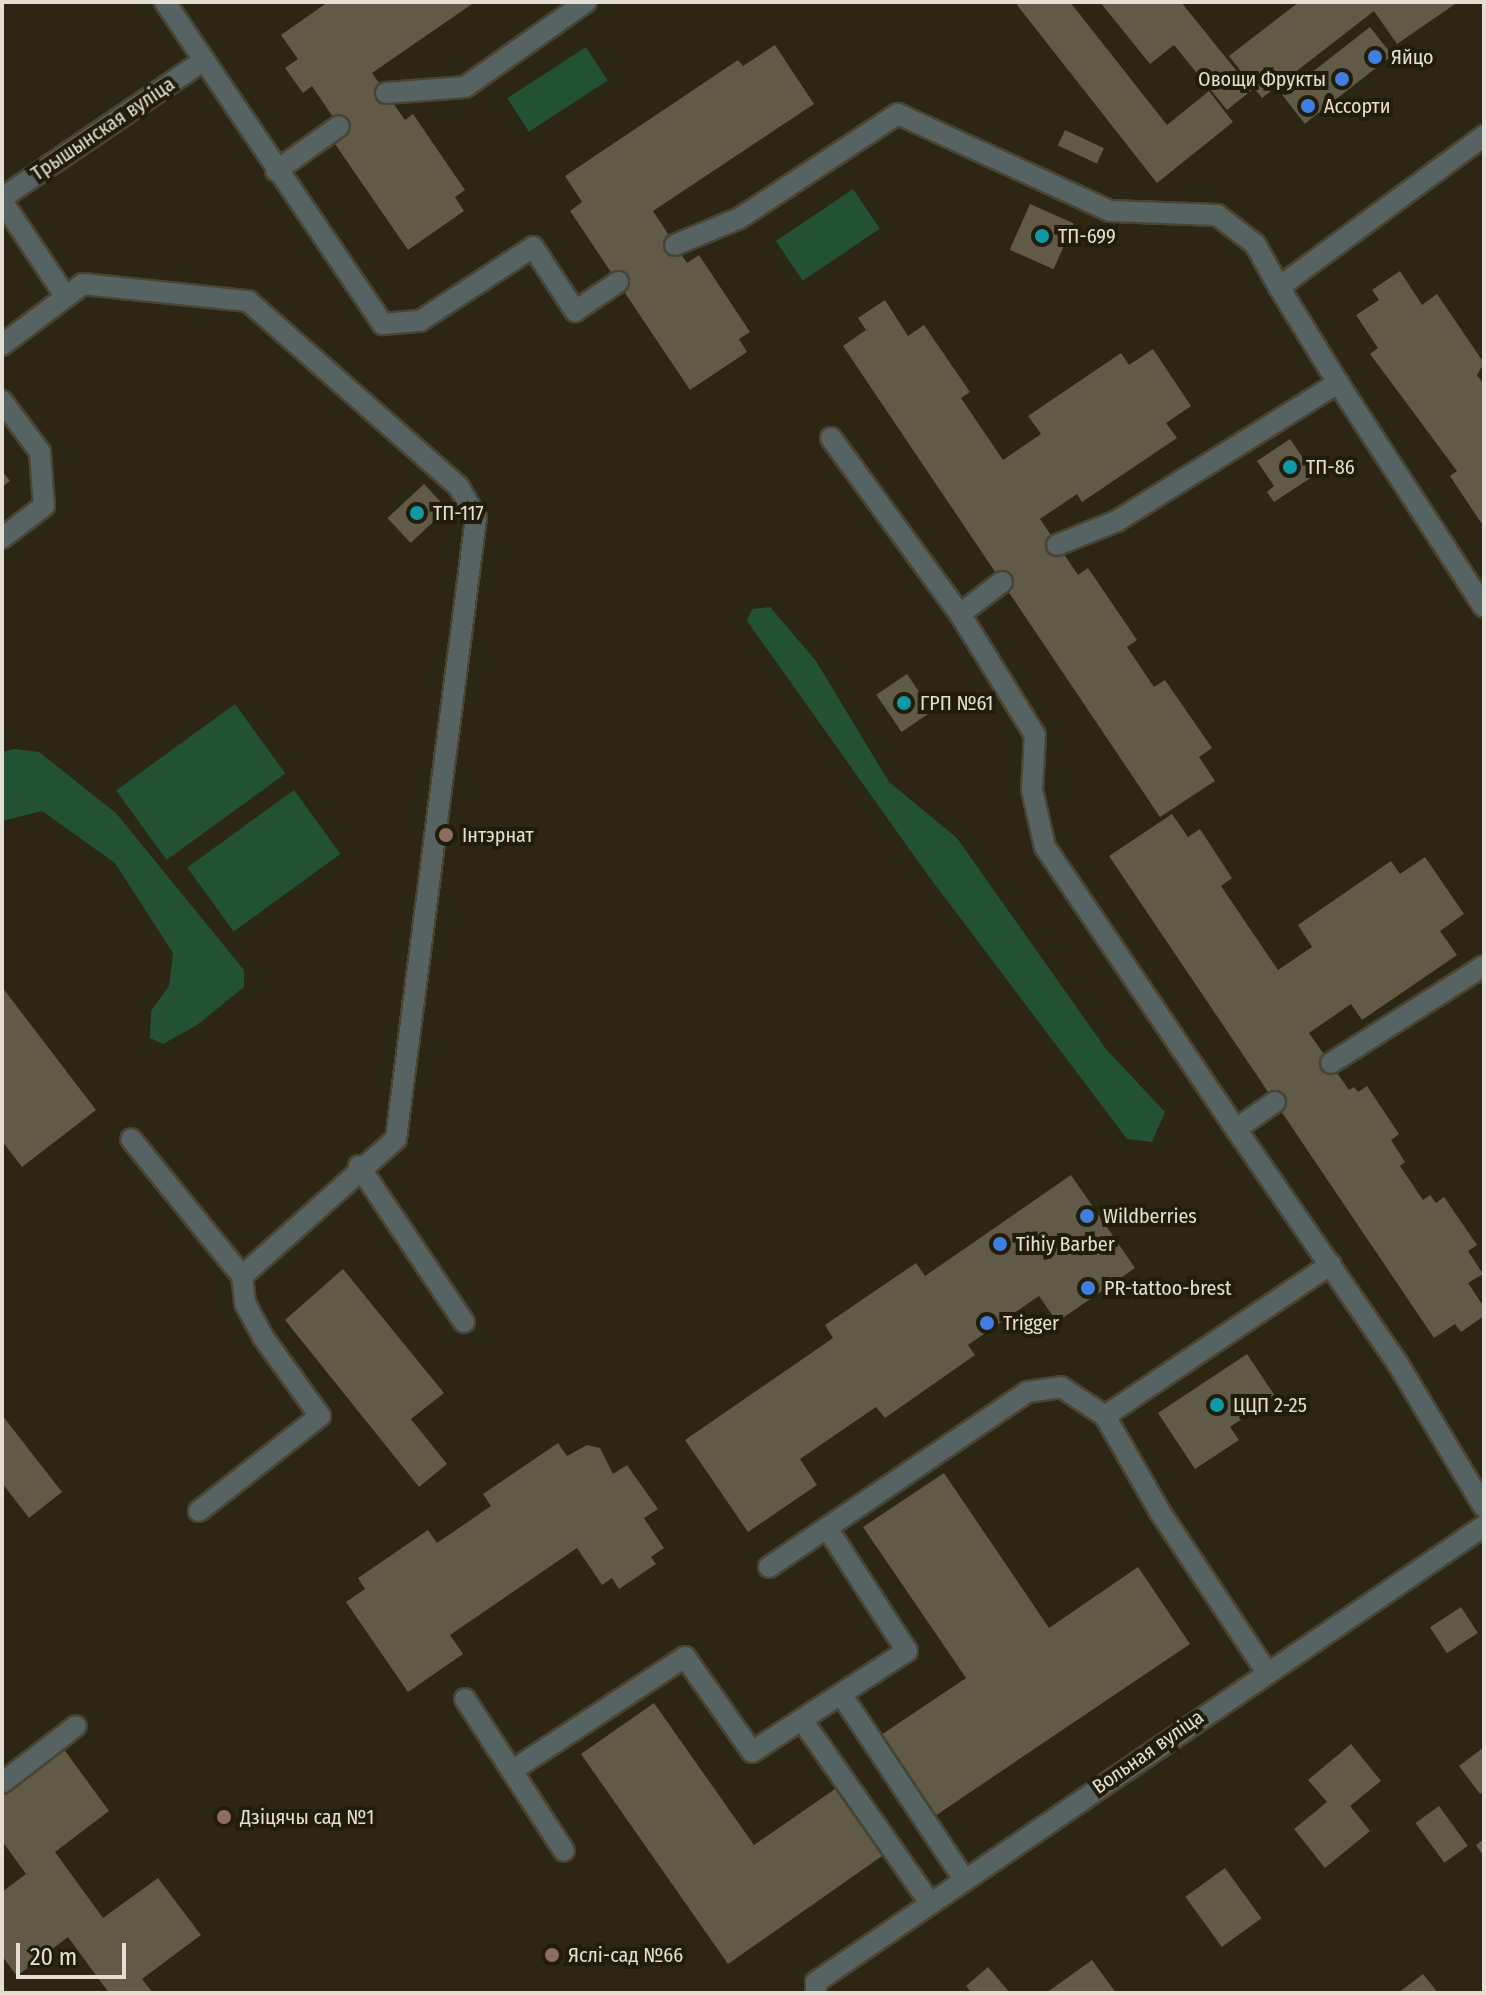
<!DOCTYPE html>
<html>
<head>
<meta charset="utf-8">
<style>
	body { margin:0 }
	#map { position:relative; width:1486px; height:1995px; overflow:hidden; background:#2c2614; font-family:"Fira Sans Condensed",sans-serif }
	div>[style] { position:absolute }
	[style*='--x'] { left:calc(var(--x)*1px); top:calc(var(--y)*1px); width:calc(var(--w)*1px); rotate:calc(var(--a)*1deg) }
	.green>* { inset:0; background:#225134; transform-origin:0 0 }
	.building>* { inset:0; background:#605a47; transform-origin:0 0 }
	.roads { filter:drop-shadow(2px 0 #494433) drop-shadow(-2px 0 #494433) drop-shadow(0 2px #494433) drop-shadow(0 -2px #494433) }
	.service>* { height:20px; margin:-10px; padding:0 10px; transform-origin:10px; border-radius:10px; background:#576263 }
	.minor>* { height:20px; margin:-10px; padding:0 10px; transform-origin:10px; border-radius:10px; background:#576263 }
	.dots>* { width:22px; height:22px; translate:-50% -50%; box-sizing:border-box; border:4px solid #221d0b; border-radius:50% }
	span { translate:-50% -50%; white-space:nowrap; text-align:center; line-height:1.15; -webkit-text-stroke:8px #221d0b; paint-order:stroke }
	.poi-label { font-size:20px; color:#e3dfd4 }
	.left { translate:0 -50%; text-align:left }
	.right { translate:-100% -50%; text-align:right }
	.street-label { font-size:20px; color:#e3dfd4 }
	.frame { position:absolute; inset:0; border:4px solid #e3dfd4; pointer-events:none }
	.scale { position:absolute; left:16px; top:1943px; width:110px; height:36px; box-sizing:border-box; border:4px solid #e3dfd4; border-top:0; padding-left:10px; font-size:24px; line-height:28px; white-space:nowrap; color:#e3dfd4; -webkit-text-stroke:6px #221d0b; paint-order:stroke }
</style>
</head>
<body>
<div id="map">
	<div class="green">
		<div style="left:586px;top:47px;width:40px;height:94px;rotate:57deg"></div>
		<div style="left:853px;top:189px;width:48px;height:93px;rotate:56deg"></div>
		<div style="clip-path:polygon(770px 607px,816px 661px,889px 782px,957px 838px,1106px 1049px,1165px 1112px,1152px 1142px,1127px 1139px,927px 874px,747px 621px,752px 609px)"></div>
		<div style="left:235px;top:704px;width:86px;height:147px;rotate:54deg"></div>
		<div style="clip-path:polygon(14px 749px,39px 752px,116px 813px,244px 970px,244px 987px,197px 1025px,163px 1044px,150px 1038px,151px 1011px,169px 986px,173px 953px,115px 863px,42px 811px,2px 821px,2px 752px)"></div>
		<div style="left:294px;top:790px;width:79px;height:132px;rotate:54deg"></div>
	</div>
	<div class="building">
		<div style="clip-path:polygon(328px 2px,475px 2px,372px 73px,405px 120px,413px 114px,465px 190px,455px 197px,464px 211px,408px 250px,335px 144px,346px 136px,339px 126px,312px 86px,303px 93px,285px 68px,298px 59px,281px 35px)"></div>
		<div style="clip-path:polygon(1020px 2px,1070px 2px,1167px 125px,1209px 91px,1233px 122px,1157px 183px,1017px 5px)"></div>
		<div style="clip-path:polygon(1100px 2px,1181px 2px,1252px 90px,1227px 110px,1174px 45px,1150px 64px)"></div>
		<div style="clip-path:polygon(1299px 2px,1458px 2px,1397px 44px,1374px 11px,1262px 98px,1229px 56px)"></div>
		<div style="left:1370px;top:27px;width:36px;height:111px;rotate:52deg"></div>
		<div style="clip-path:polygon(775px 45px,814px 104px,653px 211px,687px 263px,699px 255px,750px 332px,739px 339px,747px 352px,690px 390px,570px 211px,582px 202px,565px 176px,738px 60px,743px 66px)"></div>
		<div style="left:1065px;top:130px;width:43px;height:17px;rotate:25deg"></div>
		<div style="left:1030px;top:204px;width:48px;height:50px;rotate:24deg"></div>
		<div style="clip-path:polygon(1400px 271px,1422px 305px,1437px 294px,1484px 363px,1477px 375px,1484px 385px,1484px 527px,1450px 476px,1457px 471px,1370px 354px,1378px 348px,1356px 315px,1379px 300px,1372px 290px)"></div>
		<div style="clip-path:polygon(885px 300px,908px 336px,924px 325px,970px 392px,961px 398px,1003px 460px,1041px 434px,1028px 416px,1121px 353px,1129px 365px,1153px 349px,1191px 406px,1166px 423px,1177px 438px,1082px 502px,1077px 494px,1040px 519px,1078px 575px,1088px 568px,1137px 640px,1127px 647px,1154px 687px,1165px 680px,1212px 748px,1199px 757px,1215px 781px,1160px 817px,843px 346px,866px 330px,858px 318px)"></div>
		<div style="clip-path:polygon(1290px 439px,1307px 464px,1314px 460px,1321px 471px,1274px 502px,1267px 492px,1274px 486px,1257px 461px)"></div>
		<div style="clip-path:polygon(2px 471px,10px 481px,2px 487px)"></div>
		<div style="left:424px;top:484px;width:34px;height:50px;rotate:47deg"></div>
		<div style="left:907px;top:674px;width:45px;height:37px;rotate:56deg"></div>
		<div style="clip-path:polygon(1172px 814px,1188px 837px,1200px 829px,1232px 878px,1221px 886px,1278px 970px,1312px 947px,1298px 925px,1391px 861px,1400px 874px,1425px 857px,1464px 914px,1440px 931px,1457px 955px,1362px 1020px,1351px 1004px,1309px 1033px,1349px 1090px,1354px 1087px,1358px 1092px,1367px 1086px,1399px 1134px,1391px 1140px,1405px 1162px,1400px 1166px,1423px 1200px,1430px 1195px,1436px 1203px,1444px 1197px,1477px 1245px,1468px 1251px,1483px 1274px,1468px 1283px,1484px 1307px,1484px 1316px,1461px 1332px,1455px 1324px,1434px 1338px,1109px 856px)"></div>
		<div style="clip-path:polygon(2px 987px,96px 1110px,22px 1167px,2px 1141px)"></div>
		<div style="clip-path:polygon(1071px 1175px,1135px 1268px,1057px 1322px,1039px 1296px,968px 1345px,975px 1355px,885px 1418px,876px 1407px,800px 1459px,817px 1485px,748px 1532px,685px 1440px,833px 1338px,825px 1325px,916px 1263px,925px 1276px)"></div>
		<div style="clip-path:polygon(343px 1269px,444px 1393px,411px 1419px,447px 1464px,419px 1487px,285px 1320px)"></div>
		<div style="clip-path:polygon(1247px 1354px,1275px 1396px,1230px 1427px,1239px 1440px,1195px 1469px,1158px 1413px)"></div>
		<div style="clip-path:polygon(2px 1415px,62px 1492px,29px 1518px,2px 1483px)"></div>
		<div style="clip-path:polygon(558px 1443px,567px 1456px,587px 1445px,600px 1448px,613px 1474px,627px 1465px,658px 1509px,644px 1518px,664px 1548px,651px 1557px,656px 1564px,619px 1589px,612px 1578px,602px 1585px,577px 1548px,450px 1635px,463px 1654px,408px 1692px,346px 1602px,365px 1589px,358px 1578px,428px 1530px,437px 1543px,491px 1506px,483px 1494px)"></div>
		<div style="clip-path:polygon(944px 1473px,1049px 1628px,1138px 1567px,1190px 1644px,935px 1816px,881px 1735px,966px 1678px,863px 1527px)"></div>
		<div style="left:1461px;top:1607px;width:31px;height:37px;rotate:57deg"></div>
		<div style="clip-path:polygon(654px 1703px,754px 1845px,835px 1789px,882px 1856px,728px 1964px,581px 1754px)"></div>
		<div style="clip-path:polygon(1351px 1744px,1381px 1781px,1350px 1806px,1370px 1831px,1325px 1868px,1294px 1829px,1327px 1802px,1308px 1780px)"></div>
		<div style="clip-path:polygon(1484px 1747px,1484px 1791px,1480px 1794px,1459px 1766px)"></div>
		<div style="clip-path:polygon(63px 1748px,109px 1811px,55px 1852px,103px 1918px,158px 1878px,201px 1935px,142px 1979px,153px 1993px,109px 1993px,68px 1937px,17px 1976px,2px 1956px,2px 1892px,26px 1874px,2px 1841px,2px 1792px)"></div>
		<div style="left:1439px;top:1806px;width:49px;height:29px;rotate:54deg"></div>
		<div style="clip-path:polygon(1484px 1839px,1484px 1857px,1476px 1845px)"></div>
		<div style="left:1225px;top:1868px;width:62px;height:49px;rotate:54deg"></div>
		<div style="clip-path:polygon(1092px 1960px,1116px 1993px,1046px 1993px)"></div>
		<div style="clip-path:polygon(988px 1967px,1010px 1993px,972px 1993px,966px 1986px)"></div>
		<div style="clip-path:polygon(1423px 1974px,1438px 1993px,1398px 1993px)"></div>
	</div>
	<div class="roads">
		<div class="service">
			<div style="--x:204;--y:60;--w:319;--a:55.9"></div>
			<div style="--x:383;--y:324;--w:37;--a:-5"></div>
			<div style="--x:420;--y:321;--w:135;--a:-33.2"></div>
			<div style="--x:533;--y:247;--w:77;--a:56.7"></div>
			<div style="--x:575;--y:311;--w:52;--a:-34"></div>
			<div style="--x:386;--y:93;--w:79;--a:-4.3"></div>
			<div style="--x:465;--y:87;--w:148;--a:-35.1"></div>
			<div style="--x:276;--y:171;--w:77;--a:-35.5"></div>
			<div style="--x:2;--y:201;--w:112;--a:56.3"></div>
			<div style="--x:675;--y:245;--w:70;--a:-22.6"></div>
			<div style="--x:740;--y:218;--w:189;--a:-33.4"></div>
			<div style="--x:898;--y:114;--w:233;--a:24.6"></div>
			<div style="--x:1110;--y:211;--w:107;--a:2.1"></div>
			<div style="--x:1217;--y:215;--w:48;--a:37.3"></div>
			<div style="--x:1255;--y:244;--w:49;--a:60.8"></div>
			<div style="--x:2;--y:345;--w:101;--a:-37"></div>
			<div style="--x:83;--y:284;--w:166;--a:5.9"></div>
			<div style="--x:248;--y:301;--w:281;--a:41.4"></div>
			<div style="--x:459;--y:487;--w:35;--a:61"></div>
			<div style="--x:476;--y:518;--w:626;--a:97.34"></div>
			<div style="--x:396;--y:1139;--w:206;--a:138.3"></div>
			<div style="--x:242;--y:1276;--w:176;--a:-129"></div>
			<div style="--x:1338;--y:383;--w:267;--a:56.9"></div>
			<div style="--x:2;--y:401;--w:64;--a:53.3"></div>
			<div style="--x:40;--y:452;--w:54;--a:85.8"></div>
			<div style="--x:44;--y:506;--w:53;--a:142.7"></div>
			<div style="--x:831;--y:438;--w:218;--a:53.8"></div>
			<div style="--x:1057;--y:545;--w:65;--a:-21.8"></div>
			<div style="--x:1117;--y:521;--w:261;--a:-32"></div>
			<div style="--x:1338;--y:383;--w:113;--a:-121.6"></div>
			<div style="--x:1279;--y:287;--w:255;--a:-36.4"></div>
			<div style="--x:1002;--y:582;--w:53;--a:142.7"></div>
			<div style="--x:960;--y:614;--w:142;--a:58.2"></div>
			<div style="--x:1035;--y:735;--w:55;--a:93.1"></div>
			<div style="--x:1032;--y:790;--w:58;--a:77.2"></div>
			<div style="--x:1045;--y:847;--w:341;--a:55.9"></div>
			<div style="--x:1331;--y:1063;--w:181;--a:-32.4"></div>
			<div style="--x:1275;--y:1102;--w:47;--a:145.3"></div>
			<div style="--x:1236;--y:1129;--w:285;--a:55.4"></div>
			<div style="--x:1398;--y:1364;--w:167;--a:59"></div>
			<div style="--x:359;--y:1166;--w:188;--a:56.1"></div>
			<div style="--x:1105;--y:1416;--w:272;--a:-33.9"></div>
			<div style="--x:199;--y:1511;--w:154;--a:-38.1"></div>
			<div style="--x:320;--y:1416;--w:97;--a:-125.8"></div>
			<div style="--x:263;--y:1337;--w:38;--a:-118"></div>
			<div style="--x:245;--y:1303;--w:27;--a:-96"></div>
			<div style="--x:769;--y:1567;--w:312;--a:-34.1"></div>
			<div style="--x:1027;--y:1392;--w:34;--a:-8"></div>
			<div style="--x:1061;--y:1387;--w:53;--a:33.4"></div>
			<div style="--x:1105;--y:1416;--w:111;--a:60.2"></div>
			<div style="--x:1160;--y:1512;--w:191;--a:56.3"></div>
			<div style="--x:841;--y:1694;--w:222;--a:56.4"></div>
			<div style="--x:465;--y:1699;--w:181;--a:56.9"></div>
			<div style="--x:802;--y:1720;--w:223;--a:55"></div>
			<div style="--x:513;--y:1770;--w:206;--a:-33.3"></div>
			<div style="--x:685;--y:1657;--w:116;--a:54.8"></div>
			<div style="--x:752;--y:1752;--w:185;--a:-33.1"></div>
			<div style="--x:907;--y:1651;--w:147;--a:-123"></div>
			<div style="--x:2;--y:1783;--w:93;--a:-37.6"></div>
		</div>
		<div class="minor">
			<div style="--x:2;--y:198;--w:245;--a:-34.3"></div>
			<div style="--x:204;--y:60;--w:70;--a:-123.9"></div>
			<div style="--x:816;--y:1993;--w:11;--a:-90"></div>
			<div style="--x:816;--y:1982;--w:809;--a:-34.32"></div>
		</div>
	</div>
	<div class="dots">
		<div style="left:1375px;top:57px;background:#3f7fe0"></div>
		<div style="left:1342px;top:79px;background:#3f7fe0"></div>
		<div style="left:1308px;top:106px;background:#3f7fe0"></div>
		<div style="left:1042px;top:236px;background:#0f9aa8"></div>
		<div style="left:1290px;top:467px;background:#0f9aa8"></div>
		<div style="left:417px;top:513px;background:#0f9aa8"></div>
		<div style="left:904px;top:703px;background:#0f9aa8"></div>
		<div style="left:446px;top:835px;background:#8d6e63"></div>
		<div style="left:1087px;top:1216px;background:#3f7fe0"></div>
		<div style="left:1000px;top:1244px;background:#3f7fe0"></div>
		<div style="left:1088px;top:1288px;background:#3f7fe0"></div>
		<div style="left:987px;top:1323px;background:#3f7fe0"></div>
		<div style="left:1217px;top:1405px;background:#0f9aa8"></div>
		<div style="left:224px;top:1817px;background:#8d6e63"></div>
		<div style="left:552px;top:1955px;background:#8d6e63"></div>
	</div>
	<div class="poi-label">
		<span class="left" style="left:1391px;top:57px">Яйцо</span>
		<span class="right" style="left:1326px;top:79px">Овощи Фрукты</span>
		<span class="left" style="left:1324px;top:106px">Ассорти</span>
		<span class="left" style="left:1058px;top:236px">ТП-699</span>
		<span class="left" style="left:1306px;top:467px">ТП-86</span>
		<span class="left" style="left:433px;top:513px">ТП-117</span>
		<span class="left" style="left:920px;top:703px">ГРП №61</span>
		<span class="left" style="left:462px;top:835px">Інтэрнат</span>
		<span class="left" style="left:1103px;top:1216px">Wildberries</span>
		<span class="left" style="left:1016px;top:1244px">Tihiy Barber</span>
		<span class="left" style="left:1104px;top:1288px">PR-tattoo-brest</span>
		<span class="left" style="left:1003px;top:1323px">Trigger</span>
		<span class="left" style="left:1233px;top:1405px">ЦЦП 2-25</span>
		<span class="left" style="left:240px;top:1817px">Дзіцячы сад №1</span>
		<span class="left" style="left:568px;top:1955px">Яслі-сад №66</span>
	</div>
	<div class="street-label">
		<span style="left:103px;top:129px;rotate:-34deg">Трышынская вуліца</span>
		<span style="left:1148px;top:1752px;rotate:-35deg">Вольная вуліца</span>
	</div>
	<div class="frame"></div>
	<div class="scale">20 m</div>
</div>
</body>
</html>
